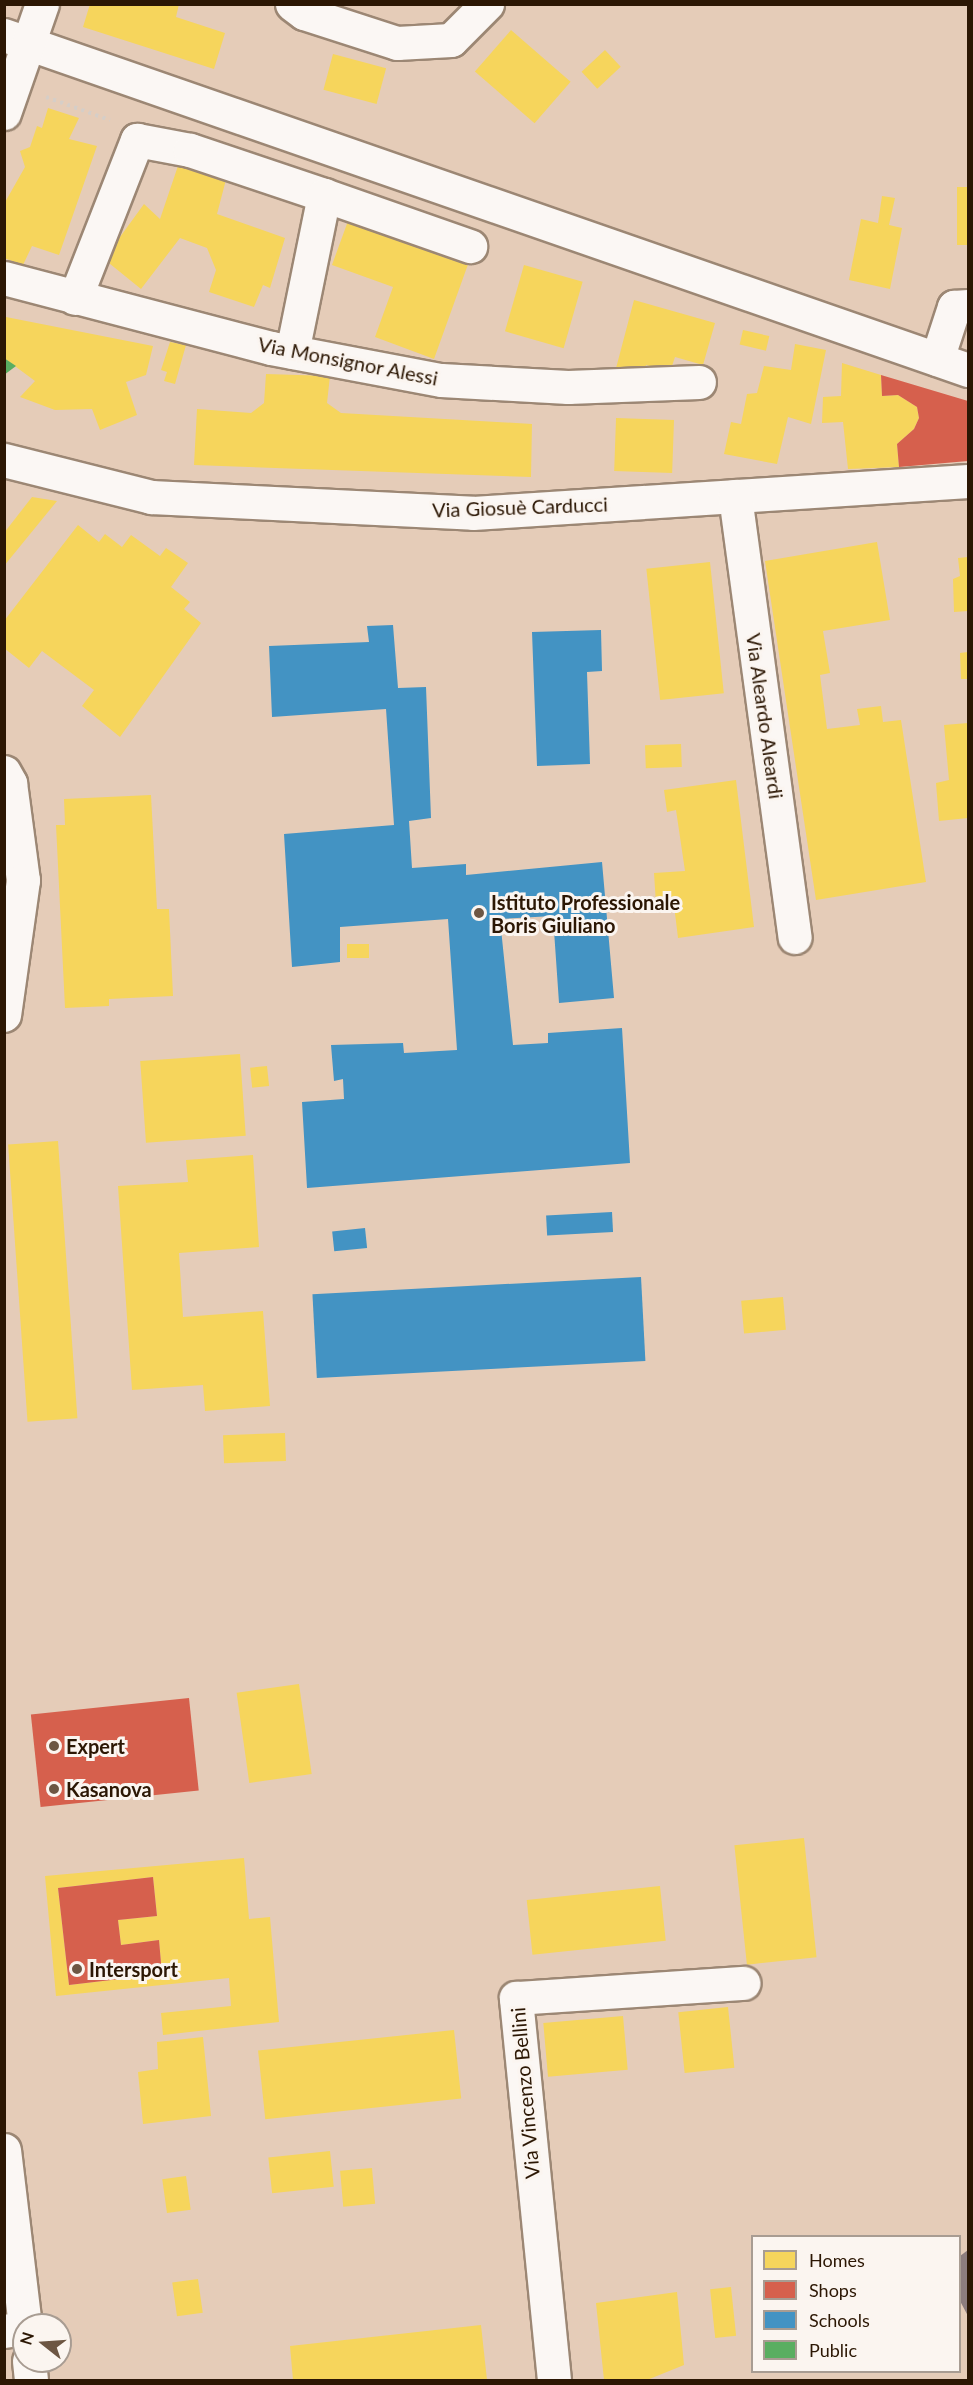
<!DOCTYPE html>
<html>
<head>
<meta charset="utf-8">
<style>
	body { margin:0 }
	#map { position:relative; width:973px; height:2385px; overflow:hidden; background:#e5ccb8; font-family:Lato,sans-serif }
	div>[style] { position:absolute }
	[style*='--x'] { left:calc(var(--x)*1px); top:calc(var(--y)*1px); width:calc(var(--w)*1px); rotate:calc(var(--a)*1deg) }
	.homes>* { inset:0; background:#f6d55c; transform-origin:0 0 }
	.shops>* { inset:0; background:#d6604d; transform-origin:0 0 }
	.schools>* { inset:0; background:#4393c3; transform-origin:0 0 }
	.public>* { inset:0; background:#5aae61 }
	.building>* { inset:0; background:#8d7d7e }
	.path>* { height:4px; margin-top:-2px; transform-origin:0; background:repeating-linear-gradient(90deg,#d6cec7 0 3px,transparent 0 7.5px) }
	.roads { filter:drop-shadow(2px 0 #9c8774) drop-shadow(-2px 0 #9c8774) drop-shadow(0 2px #9c8774) drop-shadow(0 -2px #9c8774) }
	.minor>* { height:33px; margin:-16.5px; padding:0 16.5px; transform-origin:16.5px; border-radius:16.5px; background:#fbf7f4 }
	.major>* { height:33px; margin:-16.5px; padding:0 16.5px; transform-origin:16.5px; border-radius:16.5px; background:#fbf7f4 }
	.dots>* { width:16px; height:16px; translate:-50% -50%; box-sizing:border-box; border:3px solid #fbf5f0; border-radius:50% }
	span { translate:-50% -50%; white-space:nowrap; text-align:center; line-height:1.15; -webkit-text-stroke:6px #fbf5f0; paint-order:stroke }
	.street-label { font-size:20px; color:#2c1704 }
	.poi-label { font-size:20px; color:#2c1704; font-weight:700 }
	.left { translate:0 -50%; text-align:left }
	.frame { position:absolute; inset:0; border:6px solid #2c1704; pointer-events:none }
	.legend { position:absolute; left:751px; top:2235px; width:210px; height:138px; box-sizing:border-box; background:#fbf5f0; border:2px solid #a89c92; margin:0; padding:8px 10px; list-style:none; font-size:18px; color:#2c1704 }
	.legend li { display:flex; align-items:center; gap:12px; height:30px }
	.legend b { width:30px; border:2px solid #a89c92 }
	.north { position:absolute; left:12px; top:2313px; width:60px; height:60px; box-sizing:border-box; background:#fbf5f0; border:2px solid #a89c92; border-radius:50%; rotate:287deg; font-size:16px; font-weight:700; line-height:24px; text-align:center; color:#2c1704 }
	.north::after { content:''; display:block; margin:auto; width:21px; height:27px; background:#6d5643; clip-path:polygon(50% 0,100% 100%,50% 72%,0 100%) }
</style>
</head>
<body>
<div id="map">
	<div class="homes">
		<div style="clip-path:polygon(90px 4px,179px 4px,176px 17px,225px 33px,214px 69px,83px 27px)"></div>
		<div style="left:511px;top:30px;width:79px;height:55px;rotate:41deg"></div>
		<div style="left:605px;top:50px;width:23px;height:32px;rotate:47deg"></div>
		<div style="left:333px;top:54px;width:55px;height:37px;rotate:15deg"></div>
		<div style="clip-path:polygon(48px 108px,79px 118px,69px 139px,97px 146px,59px 255px,32px 246px,23px 265px,4px 258px,4px 204px,25px 167px,20px 151px,30px 147px,37px 126px,42px 128px)"></div>
		<div style="clip-path:polygon(181px 157px,228px 172px,217px 214px,285px 238px,270px 288px,263px 285px,254px 307px,209px 292px,216px 270px,207px 248px,180px 238px,141px 289px,104px 259px,144px 204px,160px 219px)"></div>
		<div style="left:968px;top:187px;width:58px;height:11px;rotate:90deg"></div>
		<div style="clip-path:polygon(882px 196px,895px 198px,889px 225px,902px 228px,890px 289px,849px 280px,861px 219px,878px 223px)"></div>
		<div style="clip-path:polygon(348px 221px,445px 256px,448px 248px,471px 256px,434px 359px,375px 337px,393px 287px,332px 265px)"></div>
		<div style="left:524px;top:265px;width:61px;height:69px;rotate:16deg"></div>
		<div style="clip-path:polygon(634px 300px,715px 323px,703px 365px,675px 357px,670px 372px,646px 365px,642px 380px,615px 372px)"></div>
		<div style="clip-path:polygon(6px 317px,153px 346px,146px 375px,126px 382px,137px 415px,100px 430px,92px 409px,55px 410px,20px 397px,35px 381px,4px 358px)"></div>
		<div style="left:743px;top:330px;width:27px;height:15px;rotate:13deg"></div>
		<div style="clip-path:polygon(170px 342px,186px 345px,175px 384px,164px 381px,167px 372px,161px 370px)"></div>
		<div style="clip-path:polygon(795px 344px,826px 350px,811px 424px,788px 417px,777px 464px,724px 454px,731px 422px,741px 424px,747px 394px,757px 393px,764px 366px,791px 370px)"></div>
		<div style="clip-path:polygon(842px 363px,881px 375px,882px 396px,898px 395px,917px 407px,919px 418px,914px 429px,897px 444px,899px 467px,848px 469px,843px 422px,822px 423px,823px 397px,841px 396px)"></div>
		<div style="clip-path:polygon(266px 374px,330px 376px,327px 403px,341px 413px,532px 424px,531px 477px,194px 465px,197px 409px,251px 413px,264px 403px)"></div>
		<div style="left:674px;top:420px;width:53px;height:58px;rotate:92deg"></div>
		<div style="clip-path:polygon(32px 497px,57px 501px,4px 566px,4px 533px)"></div>
		<div style="clip-path:polygon(78px 525px,99px 542px,105px 534px,122px 547px,131px 535px,160px 556px,166px 548px,188px 563px,171px 587px,190px 602px,184px 609px,201px 623px,120px 737px,82px 706px,94px 690px,42px 651px,29px 668px,4px 648px,4px 621px)"></div>
		<div style="clip-path:polygon(877px 542px,890px 620px,823px 631px,830px 673px,820px 675px,827px 729px,860px 725px,857px 709px,881px 706px,883px 722px,901px 720px,926px 882px,816px 900px,765px 561px)"></div>
		<div style="clip-path:polygon(968px 557px,968px 611px,954px 612px,953px 579px,960px 576px,958px 558px)"></div>
		<div style="left:710px;top:562px;width:132px;height:64px;rotate:84deg"></div>
		<div style="clip-path:polygon(968px 652px,968px 679px,961px 679px,960px 653px)"></div>
		<div style="clip-path:polygon(968px 723px,968px 818px,939px 821px,936px 783px,949px 780px,944px 725px)"></div>
		<div style="left:681px;top:744px;width:23px;height:36px;rotate:88deg"></div>
		<div style="clip-path:polygon(736px 780px,754px 927px,678px 938px,674px 905px,656px 904px,654px 873px,685px 871px,676px 810px,667px 812px,664px 790px)"></div>
		<div style="clip-path:polygon(151px 795px,157px 909px,169px 909px,173px 996px,109px 999px,109px 1006px,65px 1008px,56px 825px,65px 825px,64px 799px)"></div>
		<div style="left:369px;top:944px;width:14px;height:22px;rotate:90deg"></div>
		<div style="left:240px;top:1054px;width:82px;height:100px;rotate:86deg"></div>
		<div style="left:267px;top:1066px;width:20px;height:17px;rotate:84deg"></div>
		<div style="left:58px;top:1141px;width:278px;height:50px;rotate:86deg"></div>
		<div style="clip-path:polygon(253px 1155px,259px 1247px,179px 1253px,183px 1317px,263px 1311px,270px 1406px,205px 1411px,203px 1385px,132px 1390px,118px 1186px,188px 1182px,186px 1160px)"></div>
		<div style="left:783px;top:1297px;width:33px;height:42px;rotate:85deg"></div>
		<div style="left:285px;top:1433px;width:28px;height:62px;rotate:88deg"></div>
		<div style="left:299px;top:1684px;width:91px;height:63px;rotate:82deg"></div>
		<div style="left:804px;top:1838px;width:120px;height:70px;rotate:84deg"></div>
		<div style="clip-path:polygon(evenodd,244px 1858px,249px 1919px,270px 1917px,279px 2022px,163px 2035px,161px 2013px,231px 2006px,229px 1978px,56px 1996px,45px 1876px,244px 1858px,153px 1877px,157px 1916px,118px 1920px,121px 1945px,159px 1940px,162px 1974px,69px 1985px,58px 1888px,153px 1877px)"></div>
		<div style="left:660px;top:1886px;width:55px;height:134px;rotate:84deg"></div>
		<div style="left:728px;top:2007px;width:61px;height:50px;rotate:84deg"></div>
		<div style="left:623px;top:2016px;width:54px;height:80px;rotate:85deg"></div>
		<div style="left:454px;top:2030px;width:69px;height:197px;rotate:84deg"></div>
		<div style="clip-path:polygon(203px 2037px,211px 2116px,143px 2124px,138px 2072px,158px 2069px,157px 2042px)"></div>
		<div style="left:330px;top:2151px;width:36px;height:62px;rotate:84deg"></div>
		<div style="left:372px;top:2168px;width:36px;height:32px;rotate:85deg"></div>
		<div style="left:186px;top:2176px;width:34px;height:24px;rotate:82deg"></div>
		<div style="left:198px;top:2279px;width:34px;height:26px;rotate:82deg"></div>
		<div style="left:731px;top:2287px;width:49px;height:21px;rotate:84deg"></div>
		<div style="clip-path:polygon(677px 2292px,684px 2365px,647px 2380px,604px 2380px,596px 2303px)"></div>
		<div style="clip-path:polygon(481px 2325px,487px 2380px,293px 2380px,290px 2346px)"></div>
	</div>
	<div class="shops">
		<div style="clip-path:polygon(881px 375px,968px 401px,968px 461px,899px 467px,897px 444px,914px 429px,919px 418px,917px 407px,898px 395px,882px 396px)"></div>
		<div style="left:189px;top:1698px;width:93px;height:159px;rotate:84deg"></div>
		<div style="clip-path:polygon(153px 1877px,157px 1916px,118px 1920px,121px 1945px,159px 1940px,162px 1974px,69px 1985px,58px 1888px)"></div>
	</div>
	<div class="schools">
		<div style="clip-path:polygon(393px 625px,398px 688px,426px 687px,431px 818px,409px 821px,412px 868px,466px 864px,466px 875px,602px 862px,614px 998px,559px 1003px,553px 916px,500px 919px,513px 1045px,548px 1043px,548px 1033px,622px 1028px,630px 1163px,307px 1188px,302px 1102px,344px 1099px,343px 1079px,334px 1081px,331px 1045px,403px 1043px,404px 1053px,457px 1050px,448px 919px,340px 927px,340px 962px,292px 967px,284px 834px,394px 825px,386px 709px,272px 717px,269px 646px,369px 642px,367px 626px)"></div>
		<div style="clip-path:polygon(601px 630px,602px 671px,587px 672px,590px 764px,537px 766px,532px 632px)"></div>
		<div style="left:612px;top:1212px;width:20px;height:66px;rotate:87deg"></div>
		<div style="left:365px;top:1228px;width:20px;height:33px;rotate:84deg"></div>
		<div style="left:641px;top:1277px;width:84px;height:329px;rotate:87deg"></div>
	</div>
	<div class="public">
		<div style="clip-path:polygon(4px 358px,16px 366px,4px 375px)"></div>
	</div>
	<div class="building">
		<div style="clip-path:polygon(968px 2250px,968px 2316px,960px 2301px,960px 2256px)"></div>
	</div>
	<div class="path">
		<div style="--x:46;--y:97;--w:68;--a:19.8"></div>
	</div>
	<div class="roads">
		<div class="minor">
			<div style="--x:292;--y:4;--w:15;--a:37"></div>
			<div style="--x:304;--y:13;--w:98;--a:17.9"></div>
			<div style="--x:397;--y:43;--w:54;--a:-3.2"></div>
			<div style="--x:451;--y:40;--w:51;--a:-45"></div>
			<div style="--x:4;--y:35;--w:1021;--a:19.16"></div>
			<div style="--x:4;--y:113;--w:115;--a:-70.8"></div>
			<div style="--x:324;--y:195;--w:155;--a:19.3"></div>
			<div style="--x:4;--y:278;--w:276;--a:14.7"></div>
			<div style="--x:271;--y:348;--w:173;--a:10.7"></div>
			<div style="--x:441;--y:380;--w:127;--a:3.2"></div>
			<div style="--x:568;--y:387;--w:131;--a:-2.2"></div>
			<div style="--x:75;--y:298;--w:170;--a:-68.6"></div>
			<div style="--x:137;--y:140;--w:54;--a:10.7"></div>
			<div style="--x:190;--y:150;--w:141;--a:18.6"></div>
			<div style="--x:324;--y:195;--w:160;--a:101.5"></div>
			<div style="--x:937;--y:359;--w:55;--a:-71.9"></div>
			<div style="--x:954;--y:307;--w:14;--a:-4"></div>
			<div style="--x:4;--y:460;--w:152;--a:14.1"></div>
			<div style="--x:151;--y:497;--w:322;--a:2.8"></div>
			<div style="--x:473;--y:513;--w:496;--a:-3.7"></div>
			<div style="--x:735;--y:496;--w:445;--a:82.3"></div>
			<div style="--x:4;--y:2331;--w:20;--a:-9"></div>
			<div style="--x:554;--y:2380;--w:384;--a:-95.7"></div>
			<div style="--x:516;--y:1998;--w:228;--a:-3.8"></div>
		</div>
		<div class="major">
			<div style="--x:4;--y:772;--w:13;--a:61"></div>
			<div style="--x:10;--y:783;--w:98;--a:82.4"></div>
			<div style="--x:23;--y:880;--w:136;--a:98"></div>
			<div style="--x:4;--y:2150;--w:176;--a:83.2"></div>
			<div style="--x:29;--y:2361;--w:19;--a:84"></div>
		</div>
	</div>
	<div class="dots">
		<div style="left:479px;top:913px;background:#6d5643"></div>
		<div style="left:54px;top:1746px;background:#6d5643"></div>
		<div style="left:54px;top:1789px;background:#6d5643"></div>
		<div style="left:77px;top:1969px;background:#6d5643"></div>
	</div>
	<div class="street-label">
		<span style="left:348px;top:361px;rotate:11deg">Via Monsignor Alessi</span>
		<span style="left:520px;top:507px;rotate:-2deg">Via Giosuè Carducci</span>
		<span style="left:765px;top:716px;rotate:82deg">Via Aleardo Aleardi</span>
		<span style="left:525px;top:2093px;rotate:-95deg">Via Vincenzo Bellini</span>
	</div>
	<div class="poi-label">
		<span class="left" style="left:491px;top:914px">Istituto Professionale<br>Boris Giuliano</span>
		<span class="left" style="left:66px;top:1746px">Expert</span>
		<span class="left" style="left:66px;top:1789px">Kasanova</span>
		<span class="left" style="left:89px;top:1969px">Intersport</span>
	</div>
	<div class="frame"></div>
	<ul class="legend">
	<li><b style="height:16px;background:#f6d55c"></b>Homes</li>
	<li><b style="height:16px;background:#d6604d"></b>Shops</li>
	<li><b style="height:16px;background:#4393c3"></b>Schools</li>
	<li><b style="height:16px;background:#5aae61"></b>Public</li>
	</ul>
	<div class="north">N</div>
</div>
</body>
</html>
